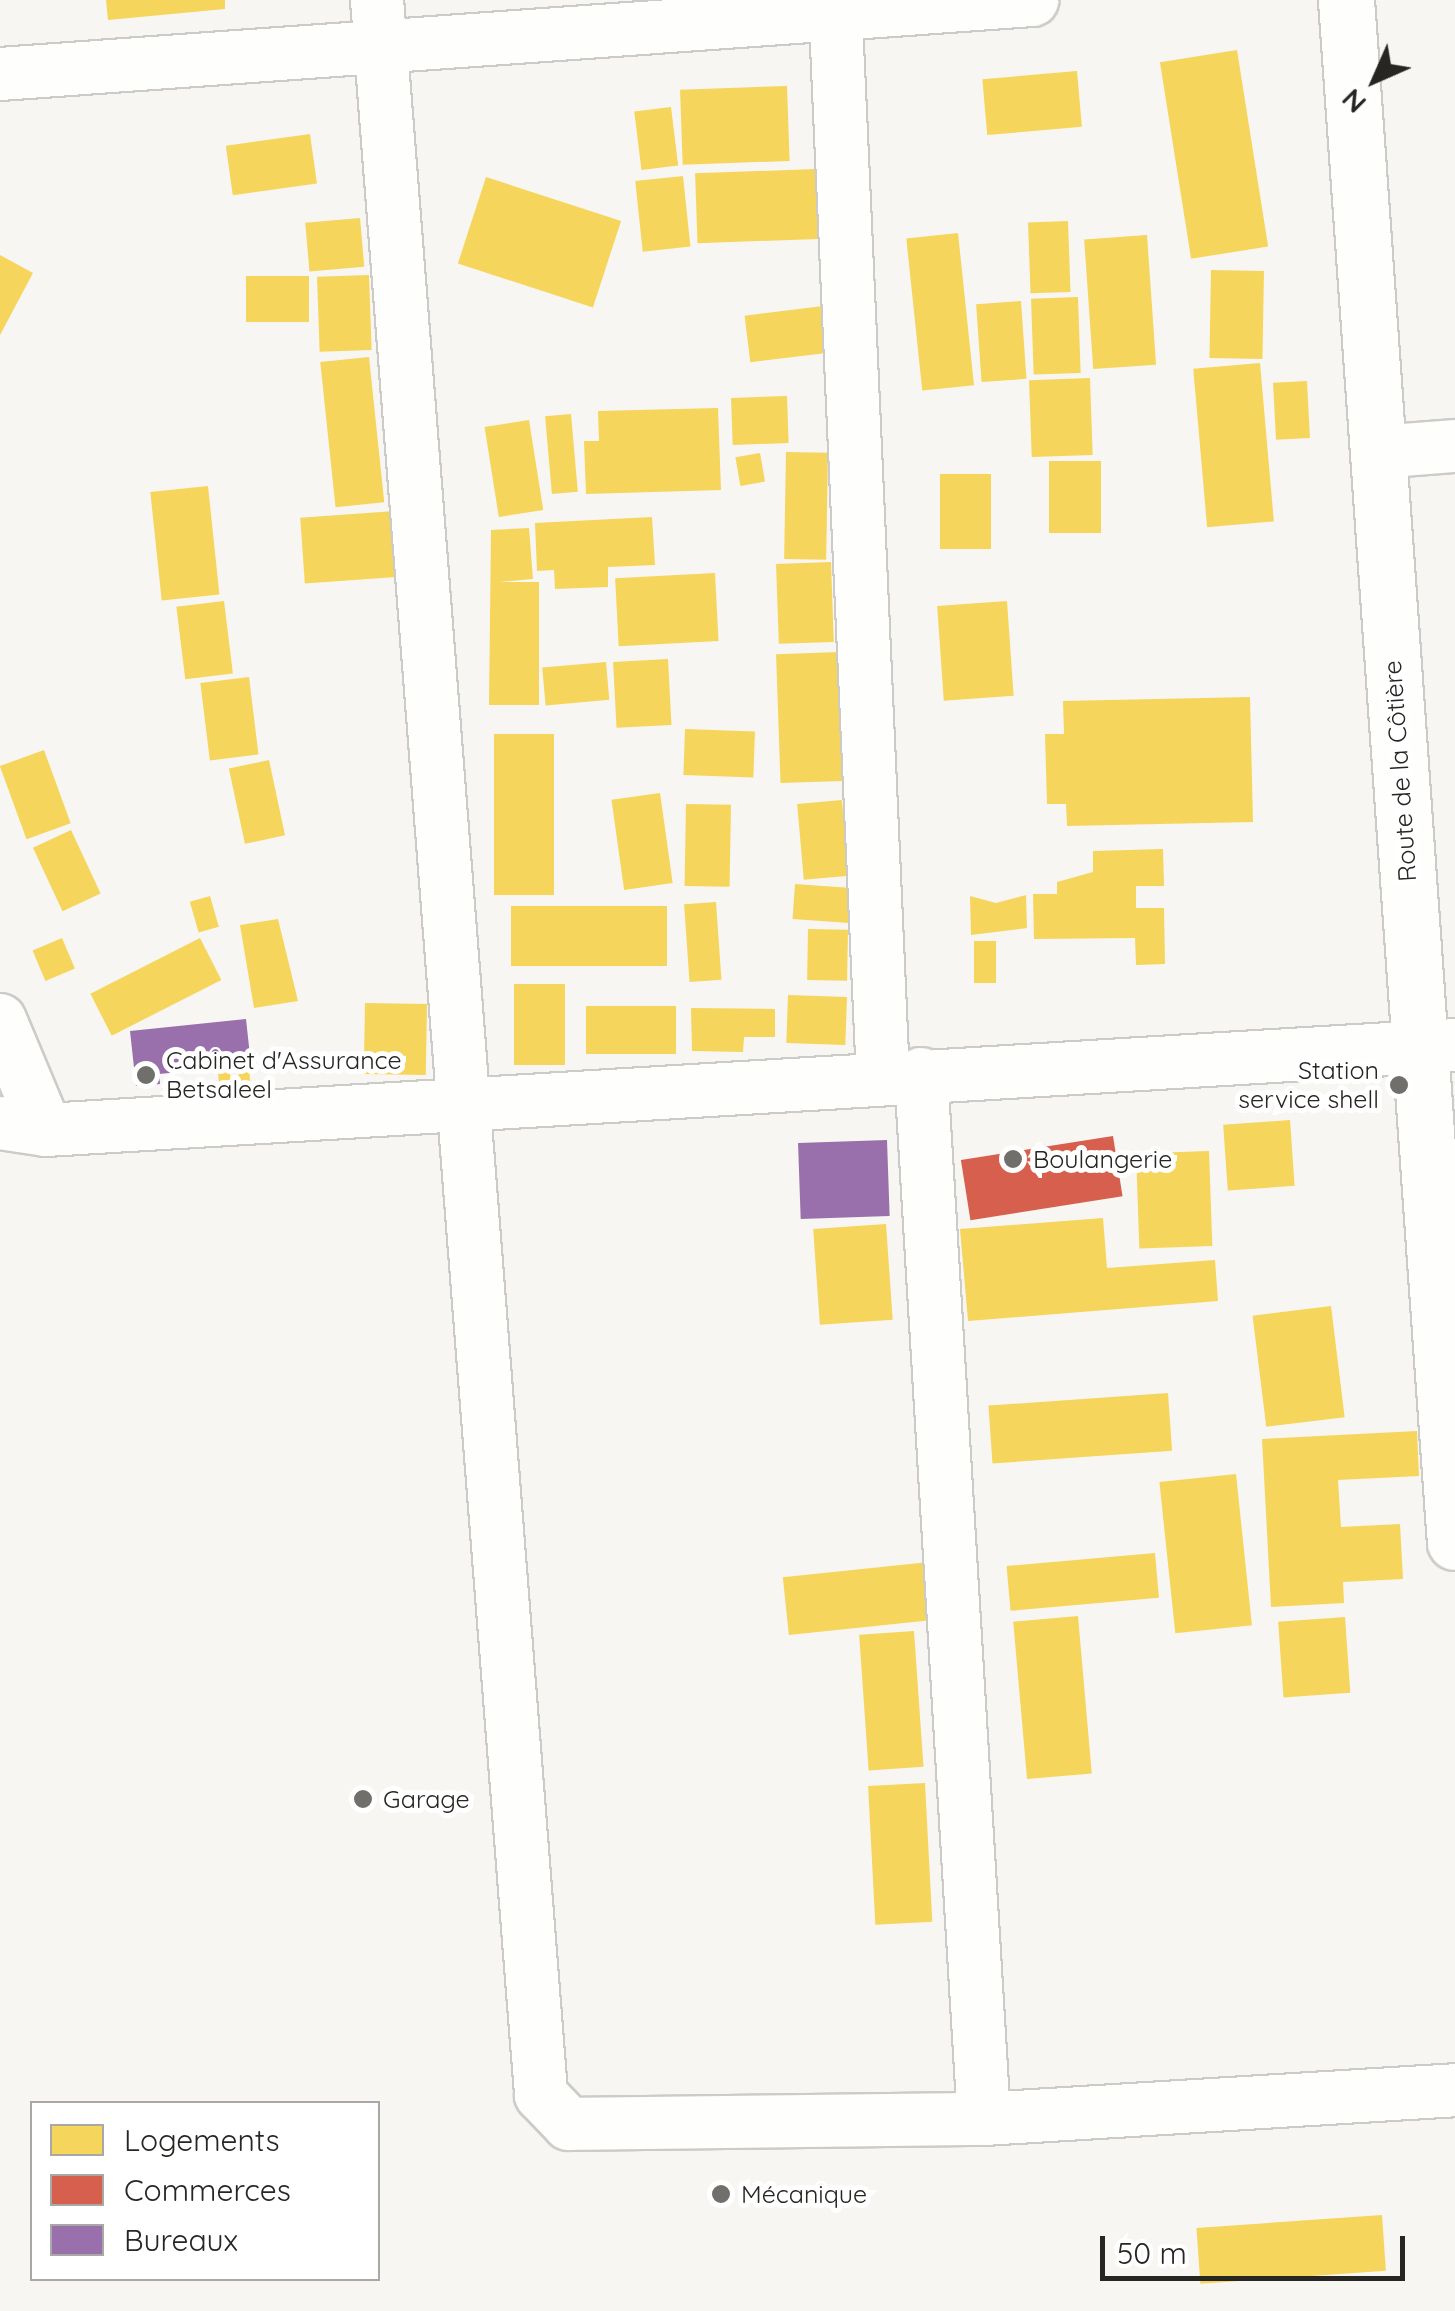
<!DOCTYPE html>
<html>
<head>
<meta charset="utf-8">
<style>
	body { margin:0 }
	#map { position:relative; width:1455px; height:2311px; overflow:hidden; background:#f8f6f2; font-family:Quicksand,sans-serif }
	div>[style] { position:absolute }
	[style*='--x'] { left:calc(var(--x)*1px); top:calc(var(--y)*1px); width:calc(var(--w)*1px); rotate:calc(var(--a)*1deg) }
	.homes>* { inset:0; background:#f6d55c; transform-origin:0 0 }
	.shops>* { inset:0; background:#d6604d; transform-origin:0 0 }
	.offices>* { inset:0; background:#9970ab; transform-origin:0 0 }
	.roads { filter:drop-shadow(2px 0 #cdcbc8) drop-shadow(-2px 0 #cdcbc8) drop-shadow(0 2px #cdcbc8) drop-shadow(0 -2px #cdcbc8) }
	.minor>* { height:52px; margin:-26px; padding:0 26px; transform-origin:26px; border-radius:26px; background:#fefefd }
	.major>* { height:55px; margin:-27.5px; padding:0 27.5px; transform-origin:27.5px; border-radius:27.5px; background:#fefefd }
	.dots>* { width:28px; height:28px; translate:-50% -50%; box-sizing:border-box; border:5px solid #fff; border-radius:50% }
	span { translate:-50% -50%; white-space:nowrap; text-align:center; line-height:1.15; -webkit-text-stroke:10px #fff; paint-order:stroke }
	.street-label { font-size:25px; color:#272623 }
	.poi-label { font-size:25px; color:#272623 }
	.left { translate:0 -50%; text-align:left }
	.right { translate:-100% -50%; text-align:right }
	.legend { position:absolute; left:30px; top:2101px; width:350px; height:180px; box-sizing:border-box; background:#fff; border:2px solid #a9a8a7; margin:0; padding:12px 18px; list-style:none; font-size:30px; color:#272623 }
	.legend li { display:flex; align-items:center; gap:20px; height:50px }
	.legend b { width:50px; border:2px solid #a9a8a7 }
	.north { position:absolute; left:1325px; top:30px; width:100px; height:100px; -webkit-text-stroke:8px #fff; paint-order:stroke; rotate:225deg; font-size:28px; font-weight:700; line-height:40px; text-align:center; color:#272623 }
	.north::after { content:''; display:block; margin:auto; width:35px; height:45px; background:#272623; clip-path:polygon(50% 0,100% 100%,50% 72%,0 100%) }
	.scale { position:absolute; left:1100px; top:2236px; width:305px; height:45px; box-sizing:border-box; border:5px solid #272623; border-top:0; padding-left:12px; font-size:30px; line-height:35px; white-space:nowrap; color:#272623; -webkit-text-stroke:8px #fff; paint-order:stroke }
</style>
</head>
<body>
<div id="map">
	<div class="homes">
		<div style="clip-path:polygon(106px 0,225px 0,225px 9px,108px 20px)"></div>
		<div style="left:1237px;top:50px;width:199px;height:78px;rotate:81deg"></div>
		<div style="left:1077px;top:71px;width:56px;height:95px;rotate:85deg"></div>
		<div style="left:787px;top:86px;width:75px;height:107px;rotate:88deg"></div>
		<div style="left:671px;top:107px;width:59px;height:37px;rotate:83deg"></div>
		<div style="left:310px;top:134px;width:50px;height:85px;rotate:82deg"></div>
		<div style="left:816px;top:169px;width:70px;height:121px;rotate:88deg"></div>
		<div style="left:683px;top:176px;width:71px;height:48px;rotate:84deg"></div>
		<div style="left:486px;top:177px;width:142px;height:91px;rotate:18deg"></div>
		<div style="left:360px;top:218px;width:49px;height:55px;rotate:85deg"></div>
		<div style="left:1068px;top:221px;width:71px;height:40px;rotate:88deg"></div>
		<div style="left:958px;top:233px;width:153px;height:52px;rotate:84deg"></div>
		<div style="left:1147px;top:235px;width:130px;height:63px;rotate:86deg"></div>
		<div style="clip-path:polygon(0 255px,33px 273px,0 335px)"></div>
		<div style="left:1211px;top:270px;width:53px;height:88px;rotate:1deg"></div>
		<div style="left:369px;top:275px;width:75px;height:52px;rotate:88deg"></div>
		<div style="left:246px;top:276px;width:63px;height:46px"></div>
		<div style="left:1078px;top:297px;width:76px;height:47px;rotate:88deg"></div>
		<div style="left:1021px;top:301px;width:78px;height:45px;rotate:86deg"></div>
		<div style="left:823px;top:306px;width:47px;height:79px;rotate:83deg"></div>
		<div style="left:369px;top:357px;width:146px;height:49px;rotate:84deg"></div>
		<div style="left:1260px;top:363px;width:159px;height:67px;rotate:85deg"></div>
		<div style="left:1090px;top:378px;width:77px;height:61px;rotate:88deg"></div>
		<div style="left:1307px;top:381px;width:57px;height:34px;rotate:87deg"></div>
		<div style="left:787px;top:396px;width:47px;height:56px;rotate:88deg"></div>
		<div style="clip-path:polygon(718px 408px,721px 490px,586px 494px,584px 441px,599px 441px,598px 411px)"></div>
		<div style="left:571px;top:414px;width:78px;height:26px;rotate:85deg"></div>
		<div style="left:529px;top:420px;width:91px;height:45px;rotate:81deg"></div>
		<div style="left:786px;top:452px;width:42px;height:107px;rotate:1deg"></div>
		<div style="left:760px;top:453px;width:29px;height:25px;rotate:80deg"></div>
		<div style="left:1049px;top:461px;width:52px;height:72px"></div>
		<div style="left:940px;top:474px;width:51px;height:75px"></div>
		<div style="left:208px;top:486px;width:109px;height:58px;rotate:84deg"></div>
		<div style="left:395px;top:511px;width:66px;height:95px;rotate:86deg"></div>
		<div style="clip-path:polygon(652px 517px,655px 565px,608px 567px,608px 587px,555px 589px,554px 570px,537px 571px,535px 523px)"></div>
		<div style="clip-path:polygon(529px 528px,533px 579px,500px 582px,539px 582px,539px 705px,489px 705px,491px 530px)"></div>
		<div style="left:831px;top:562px;width:80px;height:55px;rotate:88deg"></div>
		<div style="left:715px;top:573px;width:68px;height:100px;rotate:87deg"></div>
		<div style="left:224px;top:601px;width:73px;height:48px;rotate:83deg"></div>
		<div style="left:1007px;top:601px;width:95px;height:70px;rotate:86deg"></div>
		<div style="left:839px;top:652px;width:129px;height:63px;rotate:88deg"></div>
		<div style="left:668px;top:659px;width:66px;height:55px;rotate:87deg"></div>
		<div style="left:606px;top:662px;width:38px;height:64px;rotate:85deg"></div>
		<div style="left:249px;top:677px;width:78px;height:49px;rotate:83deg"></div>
		<div style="clip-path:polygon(1250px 697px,1253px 822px,1067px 826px,1066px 804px,1047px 804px,1045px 734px,1064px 734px,1063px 701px)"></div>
		<div style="left:685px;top:729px;width:70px;height:46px;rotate:2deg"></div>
		<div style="left:494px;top:734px;width:60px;height:161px"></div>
		<div style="left:44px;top:750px;width:78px;height:47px;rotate:70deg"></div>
		<div style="left:269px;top:760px;width:77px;height:41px;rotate:78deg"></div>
		<div style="left:660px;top:793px;width:91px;height:49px;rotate:82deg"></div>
		<div style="left:842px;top:800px;width:76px;height:45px;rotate:85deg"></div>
		<div style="left:686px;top:804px;width:45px;height:82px;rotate:1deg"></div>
		<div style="left:71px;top:830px;width:70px;height:42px;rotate:65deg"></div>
		<div style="clip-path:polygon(1163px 849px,1164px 886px,1136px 886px,1136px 908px,1164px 908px,1165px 964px,1136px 965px,1135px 938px,1034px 939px,1033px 894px,1057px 894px,1057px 882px,1093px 872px,1093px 851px)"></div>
		<div style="left:795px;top:884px;width:64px;height:35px;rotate:4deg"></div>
		<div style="clip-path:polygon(1026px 895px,1027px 928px,971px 935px,970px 896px,996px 903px)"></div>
		<div style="left:210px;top:896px;width:32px;height:21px;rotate:74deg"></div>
		<div style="left:716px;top:902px;width:78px;height:32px;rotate:86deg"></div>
		<div style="left:511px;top:906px;width:156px;height:60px"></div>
		<div style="clip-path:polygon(278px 919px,298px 1001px,254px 1008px,240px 925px)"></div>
		<div style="left:808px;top:929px;width:40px;height:51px;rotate:1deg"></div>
		<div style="left:62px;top:938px;width:33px;height:32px;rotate:67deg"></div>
		<div style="left:200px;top:938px;width:47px;height:123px;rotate:63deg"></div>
		<div style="left:974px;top:941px;width:22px;height:42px"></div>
		<div style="left:514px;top:984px;width:51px;height:81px"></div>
		<div style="left:788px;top:995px;width:59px;height:48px;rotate:2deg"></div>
		<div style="left:365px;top:1003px;width:62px;height:71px;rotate:1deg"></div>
		<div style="left:586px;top:1006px;width:90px;height:48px"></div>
		<div style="clip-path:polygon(691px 1008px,775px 1009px,775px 1037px,744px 1037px,743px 1052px,692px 1051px)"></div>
		<div style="left:249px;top:1068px;width:23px;height:11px;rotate:85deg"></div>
		<div style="left:230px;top:1072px;width:22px;height:12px;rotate:85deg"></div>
		<div style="left:1290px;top:1120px;width:66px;height:67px;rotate:86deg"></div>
		<div style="left:1209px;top:1151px;width:95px;height:73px;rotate:88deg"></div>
		<div style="clip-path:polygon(1103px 1218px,1107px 1268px,1215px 1260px,1218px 1301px,968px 1321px,960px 1229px)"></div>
		<div style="left:886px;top:1224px;width:96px;height:73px;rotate:86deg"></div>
		<div style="left:1331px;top:1306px;width:112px;height:79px;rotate:83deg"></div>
		<div style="left:1168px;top:1393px;width:58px;height:180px;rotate:86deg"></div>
		<div style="clip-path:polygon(1417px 1431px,1419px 1476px,1338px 1480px,1341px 1527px,1400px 1524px,1403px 1579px,1343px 1582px,1344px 1603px,1271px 1607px,1262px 1439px)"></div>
		<div style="left:1236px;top:1474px;width:152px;height:77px;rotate:84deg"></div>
		<div style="left:1155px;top:1553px;width:45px;height:149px;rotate:85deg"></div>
		<div style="left:929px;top:1562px;width:58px;height:147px;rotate:84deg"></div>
		<div style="left:1078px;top:1616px;width:158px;height:65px;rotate:85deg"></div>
		<div style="left:1345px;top:1617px;width:76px;height:67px;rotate:86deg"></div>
		<div style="left:914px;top:1631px;width:136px;height:55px;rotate:86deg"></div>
		<div style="left:925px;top:1783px;width:139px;height:57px;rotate:87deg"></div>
		<div style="left:1382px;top:2215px;width:56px;height:186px;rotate:86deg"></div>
	</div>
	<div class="shops">
		<div style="left:1113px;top:1136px;width:61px;height:154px;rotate:81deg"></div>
	</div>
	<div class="offices">
		<div style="clip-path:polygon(246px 1019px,251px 1065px,159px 1074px,160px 1084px,136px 1086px,130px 1031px)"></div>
		<div style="left:887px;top:1140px;width:76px;height:89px;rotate:88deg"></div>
	</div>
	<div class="roads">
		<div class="minor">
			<div style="--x:377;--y:0;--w:2101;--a:85.52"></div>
			<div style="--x:541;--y:2095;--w:40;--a:46"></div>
			<div style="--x:569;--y:2124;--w:415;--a:-0.7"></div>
			<div style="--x:984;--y:2119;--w:472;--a:-3.5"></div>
			<div style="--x:835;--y:0;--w:1077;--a:87.45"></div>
			<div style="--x:0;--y:74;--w:1035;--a:-4.1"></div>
			<div style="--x:1378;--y:452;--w:77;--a:-4.5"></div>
			<div style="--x:0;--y:1020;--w:119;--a:67.3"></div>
			<div style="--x:921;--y:1074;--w:1047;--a:86.55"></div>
			<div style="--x:0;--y:1123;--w:47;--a:8.7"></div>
			<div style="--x:46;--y:1130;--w:1412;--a:-3.45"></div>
		</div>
		<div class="major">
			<div style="--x:1346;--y:0;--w:1546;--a:85.96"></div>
		</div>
	</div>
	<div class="dots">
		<div style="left:146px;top:1075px;background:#706f6b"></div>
		<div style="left:1399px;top:1085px;background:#706f6b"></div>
		<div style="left:1013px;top:1159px;background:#706f6b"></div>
		<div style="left:363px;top:1799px;background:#706f6b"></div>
		<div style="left:721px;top:2194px;background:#706f6b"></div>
	</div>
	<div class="street-label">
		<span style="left:1400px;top:771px;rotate:-94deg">Route de la Côtière</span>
	</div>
	<div class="poi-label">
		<span class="left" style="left:166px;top:1075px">Cabinet d'Assurance<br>Betsaleel</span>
		<span class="right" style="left:1379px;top:1085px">Station<br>service shell</span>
		<span class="left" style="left:1033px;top:1159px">Boulangerie</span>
		<span class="left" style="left:383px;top:1799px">Garage</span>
		<span class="left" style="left:741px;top:2194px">Mécanique</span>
	</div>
	<ul class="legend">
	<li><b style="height:28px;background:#f6d55c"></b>Logements</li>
	<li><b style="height:28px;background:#d6604d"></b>Commerces</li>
	<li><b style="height:28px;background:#9970ab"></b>Bureaux</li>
	</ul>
	<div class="north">N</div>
	<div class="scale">50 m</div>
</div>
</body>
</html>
